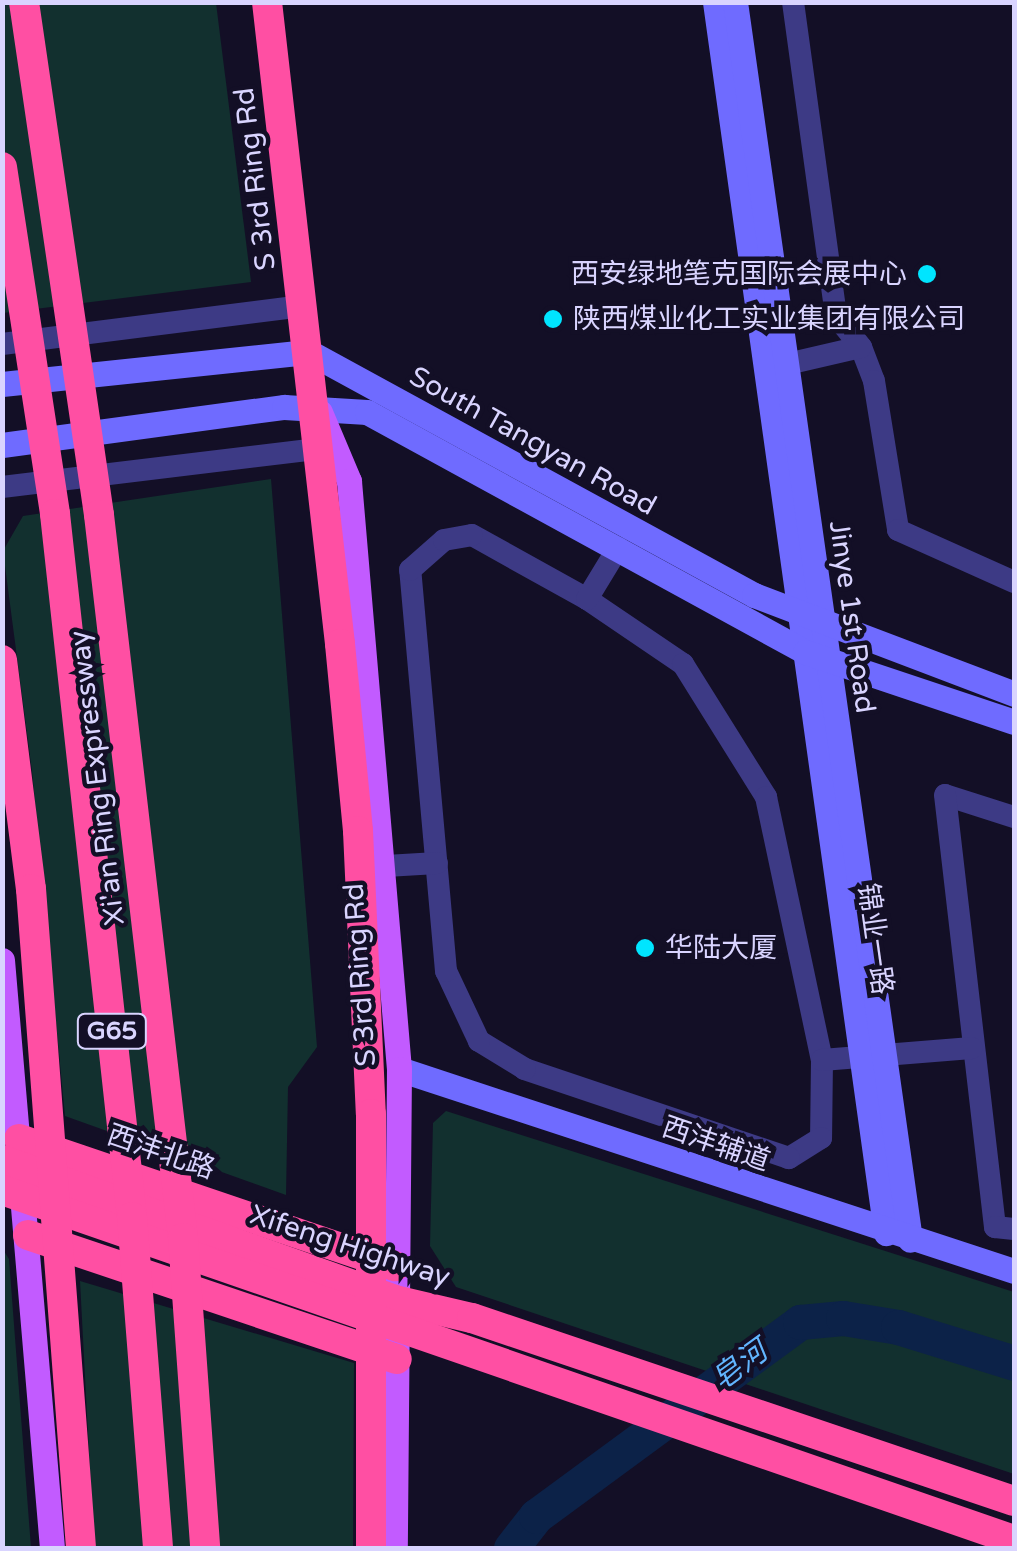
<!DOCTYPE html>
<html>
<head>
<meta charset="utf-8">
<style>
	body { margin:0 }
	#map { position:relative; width:1017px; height:1551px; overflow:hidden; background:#130f26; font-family:"Varela Round","Noto Sans SC",sans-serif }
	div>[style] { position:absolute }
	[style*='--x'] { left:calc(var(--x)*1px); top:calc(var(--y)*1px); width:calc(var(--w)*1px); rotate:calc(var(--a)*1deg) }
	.green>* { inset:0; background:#12302f }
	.river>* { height:35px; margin:-17.5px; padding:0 17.5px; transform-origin:17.5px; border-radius:17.5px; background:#0c2248 }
	.street>* { height:22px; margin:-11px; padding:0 11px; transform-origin:11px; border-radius:11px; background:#3d3a85 }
	.secondary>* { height:25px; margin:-12.5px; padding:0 12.5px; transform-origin:12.5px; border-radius:12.5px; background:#6f6bff }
	.primary>* { height:25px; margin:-12.5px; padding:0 12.5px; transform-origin:12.5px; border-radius:12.5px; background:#c25bff }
	.highway>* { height:30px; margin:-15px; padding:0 15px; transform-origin:15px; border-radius:15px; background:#ff4fa3 }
	.highway-bridge>* { height:30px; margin:-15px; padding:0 15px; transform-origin:15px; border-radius:15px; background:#ff4fa3 }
	.dots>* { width:28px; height:28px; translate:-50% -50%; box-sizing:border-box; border:5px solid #130f26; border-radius:50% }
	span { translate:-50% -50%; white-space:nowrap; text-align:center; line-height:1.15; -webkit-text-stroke:9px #130f26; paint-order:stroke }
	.shield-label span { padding:2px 8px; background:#130f26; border:2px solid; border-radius:8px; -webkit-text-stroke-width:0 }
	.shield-label { font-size:25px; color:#d9d4ff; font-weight:700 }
	.street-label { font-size:28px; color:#d9d4ff }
	.poi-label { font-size:28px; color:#d9d4ff }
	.right { translate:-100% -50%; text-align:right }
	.left { translate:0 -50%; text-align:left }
	.water-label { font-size:30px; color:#62b6ff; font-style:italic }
	.frame { position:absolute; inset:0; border:5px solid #d9d4ff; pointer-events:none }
</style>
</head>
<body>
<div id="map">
	<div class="green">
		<div style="clip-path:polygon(2px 3px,216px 3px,251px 282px,3px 313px)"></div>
		<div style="clip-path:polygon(271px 479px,317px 1047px,288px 1087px,286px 1195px,65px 1116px,32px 771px,3px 551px,23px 516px)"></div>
		<div style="clip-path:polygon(446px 1111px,1014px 1292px,1014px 1474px,456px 1287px,430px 1246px,433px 1123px)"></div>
		<div style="clip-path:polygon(2px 1248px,9px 1259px,31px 1548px,3px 1548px)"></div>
		<div style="clip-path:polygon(80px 1281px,354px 1363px,353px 1548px,94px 1548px)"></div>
	</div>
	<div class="river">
		<div style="--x:511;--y:1548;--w:41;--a:-52"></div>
		<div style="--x:536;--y:1516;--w:328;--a:-36.3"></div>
		<div style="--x:800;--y:1322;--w:43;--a:-5.3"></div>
		<div style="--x:843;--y:1318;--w:56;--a:9.3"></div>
		<div style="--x:898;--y:1327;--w:121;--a:17.2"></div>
	</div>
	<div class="street">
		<div style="--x:793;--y:2;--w:317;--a:82.2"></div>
		<div style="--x:836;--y:316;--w:40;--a:51"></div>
		<div style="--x:861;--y:347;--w:36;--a:69"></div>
		<div style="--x:874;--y:381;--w:151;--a:80.8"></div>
		<div style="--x:898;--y:530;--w:127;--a:24.1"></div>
		<div style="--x:2;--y:344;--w:303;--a:-7.2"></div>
		<div style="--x:770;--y:368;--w:93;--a:-13"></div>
		<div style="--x:2;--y:487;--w:322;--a:-6.9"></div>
		<div style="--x:472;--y:535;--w:132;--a:29.1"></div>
		<div style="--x:587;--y:599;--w:116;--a:34.1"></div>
		<div style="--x:683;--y:664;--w:157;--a:58"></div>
		<div style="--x:766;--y:797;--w:269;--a:78"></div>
		<div style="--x:822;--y:1060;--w:78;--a:90.7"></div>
		<div style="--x:821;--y:1138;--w:38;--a:148"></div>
		<div style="--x:789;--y:1158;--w:279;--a:-161.4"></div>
		<div style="--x:525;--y:1069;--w:54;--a:-148.7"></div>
		<div style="--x:479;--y:1041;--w:77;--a:-115.2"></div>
		<div style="--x:446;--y:971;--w:403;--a:-95.1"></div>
		<div style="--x:410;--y:570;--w:45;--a:-41.4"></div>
		<div style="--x:444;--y:540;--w:28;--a:-10"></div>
		<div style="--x:587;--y:599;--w:60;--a:-58.7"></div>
		<div style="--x:1014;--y:817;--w:72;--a:-162.3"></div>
		<div style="--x:945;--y:795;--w:435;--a:83.4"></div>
		<div style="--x:995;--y:1227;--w:19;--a:6"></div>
		<div style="--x:386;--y:866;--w:51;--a:-3.4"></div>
		<div style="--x:822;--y:1060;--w:150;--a:-4.6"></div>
	</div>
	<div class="secondary">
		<div style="--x:715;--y:2;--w:1243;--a:82.09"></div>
		<div style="--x:735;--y:2;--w:1250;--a:81.95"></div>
		<div style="--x:2;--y:384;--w:309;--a:-6"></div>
		<div style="--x:309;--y:352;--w:507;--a:28.64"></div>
		<div style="--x:754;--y:595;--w:278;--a:20.8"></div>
		<div style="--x:2;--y:445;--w:285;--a:-7.7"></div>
		<div style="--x:284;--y:407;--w:83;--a:3.4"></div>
		<div style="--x:367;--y:412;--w:499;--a:28.7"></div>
		<div style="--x:805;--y:652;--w:220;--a:18.5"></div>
		<div style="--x:399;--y:1069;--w:647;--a:18.18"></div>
	</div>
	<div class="primary">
		<div style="--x:320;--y:412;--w:75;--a:67.2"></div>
		<div style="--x:349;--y:481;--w:590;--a:85.14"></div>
		<div style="--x:399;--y:1069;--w:479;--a:90.5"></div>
		<div style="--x:2;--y:960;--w:590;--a:85.14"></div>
	</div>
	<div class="highway">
		<div style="--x:267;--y:2;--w:646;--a:83.51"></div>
		<div style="--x:19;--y:1139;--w:397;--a:18.7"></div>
		<div style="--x:2;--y:1160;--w:417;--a:19.6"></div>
		<div style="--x:395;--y:1300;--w:79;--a:13.2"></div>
		<div style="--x:472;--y:1318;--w:572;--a:18.66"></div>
		<div style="--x:2;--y:1190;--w:1071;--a:19.08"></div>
		<div style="--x:28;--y:1235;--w:389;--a:18.6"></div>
	</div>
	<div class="highway-bridge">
		<div style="--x:24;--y:2;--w:518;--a:81.68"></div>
		<div style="--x:99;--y:515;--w:728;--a:83.37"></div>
		<div style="--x:183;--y:1238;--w:311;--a:85.9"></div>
		<div style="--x:2;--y:167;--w:351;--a:81.3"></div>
		<div style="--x:55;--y:514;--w:707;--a:83.75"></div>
		<div style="--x:132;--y:1217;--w:332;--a:85.5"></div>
		<div style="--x:340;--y:644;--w:188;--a:84.5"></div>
		<div style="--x:358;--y:831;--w:283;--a:87.4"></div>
		<div style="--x:371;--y:1114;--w:434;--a:90"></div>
		<div style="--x:2;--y:660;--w:231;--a:82.8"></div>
		<div style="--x:31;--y:889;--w:661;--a:85.66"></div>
	</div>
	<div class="dots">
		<div style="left:927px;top:274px;background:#00e5ff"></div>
		<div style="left:553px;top:319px;background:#00e5ff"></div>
		<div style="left:645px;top:948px;background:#00e5ff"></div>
	</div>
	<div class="shield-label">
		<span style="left:112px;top:1031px">G65</span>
	</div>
	<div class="street-label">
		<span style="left:255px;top:179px;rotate:-97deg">S 3rd Ring Rd</span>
		<span style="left:533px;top:441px;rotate:29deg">South Tangyan Road</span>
		<span style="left:852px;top:617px;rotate:82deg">Jinye 1st Road</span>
		<span style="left:97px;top:778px;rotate:-97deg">Xi'an Ring Expressway</span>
		<span style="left:875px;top:939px;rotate:82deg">锦业一路</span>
		<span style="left:360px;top:975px;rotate:-94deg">S 3rd Ring Rd</span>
		<span style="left:716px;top:1144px;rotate:19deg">西沣辅道</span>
		<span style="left:161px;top:1152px;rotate:19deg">西沣北路</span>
		<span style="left:350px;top:1246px;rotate:18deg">Xifeng Highway</span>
	</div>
	<div class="poi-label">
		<span class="right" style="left:907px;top:274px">西安绿地笔克国际会展中心</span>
		<span class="left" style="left:573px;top:319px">陕西煤业化工实业集团有限公司</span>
		<span class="left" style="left:665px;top:948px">华陆大厦</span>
	</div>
	<div class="water-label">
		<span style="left:740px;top:1366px;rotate:-36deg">皂河</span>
	</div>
	<div class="frame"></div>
</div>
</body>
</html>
